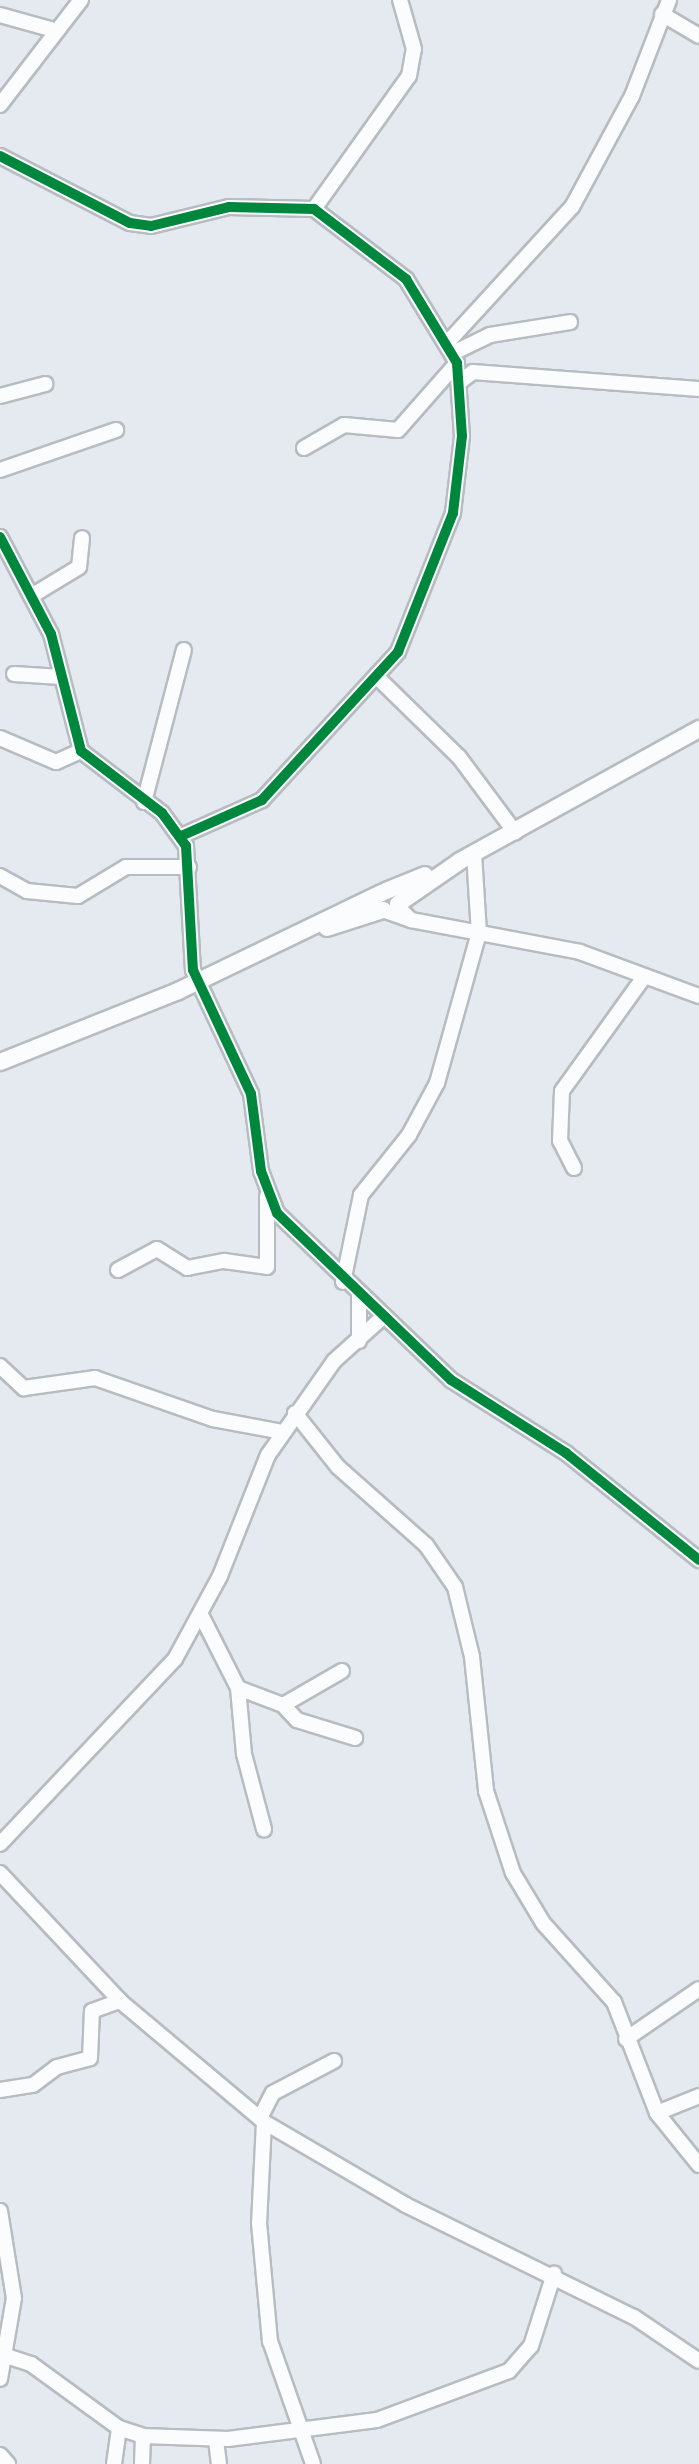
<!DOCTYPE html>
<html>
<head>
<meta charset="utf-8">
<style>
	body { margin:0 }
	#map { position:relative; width:699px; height:2464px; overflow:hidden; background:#e4eaf0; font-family:Cabin,sans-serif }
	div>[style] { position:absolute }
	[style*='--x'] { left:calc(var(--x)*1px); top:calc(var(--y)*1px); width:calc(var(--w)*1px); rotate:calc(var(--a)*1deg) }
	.roads { filter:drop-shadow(2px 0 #b7bcc1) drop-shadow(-2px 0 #b7bcc1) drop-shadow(0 2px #b7bcc1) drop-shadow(0 -2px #b7bcc1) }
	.minor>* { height:14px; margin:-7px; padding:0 7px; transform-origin:7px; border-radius:7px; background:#fbfcfd }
	.major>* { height:16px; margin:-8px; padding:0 8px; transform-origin:8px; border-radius:8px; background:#fbfcfd }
	.cycleway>* { height:10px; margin:-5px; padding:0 5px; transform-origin:5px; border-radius:5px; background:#00873e }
	span { translate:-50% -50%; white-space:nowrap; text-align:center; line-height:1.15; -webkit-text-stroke:8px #fff; paint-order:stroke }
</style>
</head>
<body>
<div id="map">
	<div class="roads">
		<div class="minor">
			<div style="--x:662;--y:14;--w:43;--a:30.7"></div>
			<div style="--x:0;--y:15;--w:56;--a:15.5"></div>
			<div style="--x:0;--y:105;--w:133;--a:-52.4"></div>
			<div style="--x:0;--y:156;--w:146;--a:27.3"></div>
			<div style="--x:130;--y:223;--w:21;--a:8"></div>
			<div style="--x:151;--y:226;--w:80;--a:-13.7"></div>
			<div style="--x:229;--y:207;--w:85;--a:1.3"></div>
			<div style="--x:314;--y:209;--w:116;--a:37.3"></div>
			<div style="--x:406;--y:279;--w:98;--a:58.7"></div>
			<div style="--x:457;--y:363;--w:73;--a:86.1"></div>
			<div style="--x:462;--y:436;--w:78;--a:96.7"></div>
			<div style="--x:453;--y:513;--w:149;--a:111.6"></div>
			<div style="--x:398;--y:652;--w:201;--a:132.6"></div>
			<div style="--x:262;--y:800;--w:89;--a:156"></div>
			<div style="--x:314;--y:209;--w:163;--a:-54.5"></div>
			<div style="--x:409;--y:76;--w:27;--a:-80"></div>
			<div style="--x:414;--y:49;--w:51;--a:-105.9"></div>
			<div style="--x:449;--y:341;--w:182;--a:-47.5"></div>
			<div style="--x:572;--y:207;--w:126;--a:-61.6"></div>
			<div style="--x:632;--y:96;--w:103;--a:-68.9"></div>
			<div style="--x:453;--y:353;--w:41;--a:-25.9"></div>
			<div style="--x:490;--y:335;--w:81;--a:-9.2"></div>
			<div style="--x:460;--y:382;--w:16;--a:-38"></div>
			<div style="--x:473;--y:372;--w:227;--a:4.3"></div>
			<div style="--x:0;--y:396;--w:47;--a:-14.9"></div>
			<div style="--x:304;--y:448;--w:46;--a:-29.9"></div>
			<div style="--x:344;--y:425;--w:54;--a:5.3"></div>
			<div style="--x:398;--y:430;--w:89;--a:-48.6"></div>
			<div style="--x:0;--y:470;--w:123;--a:-19"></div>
			<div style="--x:0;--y:537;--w:110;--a:62.3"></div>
			<div style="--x:51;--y:634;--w:121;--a:75.6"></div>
			<div style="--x:81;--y:751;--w:102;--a:37.4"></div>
			<div style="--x:162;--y:813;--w:41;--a:54"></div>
			<div style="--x:186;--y:846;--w:124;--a:86.8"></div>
			<div style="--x:193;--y:970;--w:137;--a:64.9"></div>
			<div style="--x:251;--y:1094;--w:78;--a:82.6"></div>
			<div style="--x:261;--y:1171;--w:45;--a:69.1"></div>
			<div style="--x:277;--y:1213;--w:241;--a:43.8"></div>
			<div style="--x:451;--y:1380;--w:136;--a:32.4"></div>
			<div style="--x:566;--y:1453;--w:171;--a:38.8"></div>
			<div style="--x:33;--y:595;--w:54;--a:-31.3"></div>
			<div style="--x:79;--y:567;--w:29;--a:-84"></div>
			<div style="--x:14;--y:674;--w:47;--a:3.7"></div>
			<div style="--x:378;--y:678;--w:113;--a:44.3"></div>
			<div style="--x:459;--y:757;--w:94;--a:53.3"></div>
			<div style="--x:0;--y:738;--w:61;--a:23.2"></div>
			<div style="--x:56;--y:762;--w:27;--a:-24"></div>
			<div style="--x:144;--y:802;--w:157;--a:-75.3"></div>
			<div style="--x:0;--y:876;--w:31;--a:29"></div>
			<div style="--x:27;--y:891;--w:51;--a:5.6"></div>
			<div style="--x:78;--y:896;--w:56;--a:-31.1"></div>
			<div style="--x:126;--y:867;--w:63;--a:0"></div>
			<div style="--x:397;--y:906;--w:20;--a:45"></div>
			<div style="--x:411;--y:920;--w:172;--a:10.7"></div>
			<div style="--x:580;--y:952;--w:127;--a:20.3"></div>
			<div style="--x:385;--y:911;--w:28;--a:19"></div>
			<div style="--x:574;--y:1168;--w:30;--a:-117"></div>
			<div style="--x:560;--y:1141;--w:50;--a:-87.7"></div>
			<div style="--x:562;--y:1091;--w:140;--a:-54.3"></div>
			<div style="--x:118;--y:1270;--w:44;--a:-28.3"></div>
			<div style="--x:157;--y:1249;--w:36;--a:32"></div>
			<div style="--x:187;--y:1268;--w:38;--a:-11"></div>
			<div style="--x:224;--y:1261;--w:43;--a:7.9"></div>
			<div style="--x:267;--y:1267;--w:71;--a:-90"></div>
			<div style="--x:343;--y:1282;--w:89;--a:-78.3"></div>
			<div style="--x:361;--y:1195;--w:77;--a:-51.3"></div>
			<div style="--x:409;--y:1135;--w:59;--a:-61.7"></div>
			<div style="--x:437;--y:1083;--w:156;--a:-74.4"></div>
			<div style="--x:479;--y:933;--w:79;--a:-93.6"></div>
			<div style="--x:359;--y:1341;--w:46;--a:-90"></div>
			<div style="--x:0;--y:1366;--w:33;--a:43"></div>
			<div style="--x:24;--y:1388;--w:72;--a:-8"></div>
			<div style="--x:95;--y:1378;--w:125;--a:19.2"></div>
			<div style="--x:213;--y:1419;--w:70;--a:10.7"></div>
			<div style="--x:295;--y:1413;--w:69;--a:51.5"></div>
			<div style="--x:338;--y:1467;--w:118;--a:41.6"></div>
			<div style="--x:426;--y:1545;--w:51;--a:55.4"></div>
			<div style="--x:455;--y:1587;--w:72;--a:76.3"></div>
			<div style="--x:472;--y:1657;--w:135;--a:84"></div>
			<div style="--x:486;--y:1791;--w:86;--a:71.8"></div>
			<div style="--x:513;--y:1873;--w:58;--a:59"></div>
			<div style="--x:543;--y:1923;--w:106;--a:48.1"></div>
			<div style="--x:614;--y:2002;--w:119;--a:68.8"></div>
			<div style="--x:657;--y:2113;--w:67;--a:51.1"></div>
			<div style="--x:201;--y:1615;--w:82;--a:63.1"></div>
			<div style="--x:238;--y:1688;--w:48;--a:20.7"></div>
			<div style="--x:283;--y:1705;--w:21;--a:47"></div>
			<div style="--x:297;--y:1720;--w:61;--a:17.2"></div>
			<div style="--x:238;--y:1688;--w:66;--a:84.8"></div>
			<div style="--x:244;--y:1754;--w:78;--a:75.1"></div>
			<div style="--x:283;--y:1705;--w:68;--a:-30"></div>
			<div style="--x:0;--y:1844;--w:255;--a:-46.6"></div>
			<div style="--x:175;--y:1659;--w:94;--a:-61.5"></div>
			<div style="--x:220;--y:1576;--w:130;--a:-68.4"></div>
			<div style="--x:268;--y:1455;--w:115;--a:-54.9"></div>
			<div style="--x:334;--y:1361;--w:64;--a:-41.9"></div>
			<div style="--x:0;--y:1873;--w:175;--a:46.8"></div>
			<div style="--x:120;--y:2001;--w:188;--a:40"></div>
			<div style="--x:264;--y:2122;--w:164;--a:30.3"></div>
			<div style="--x:406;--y:2205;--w:254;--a:26.2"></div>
			<div style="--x:634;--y:2317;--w:78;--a:34.1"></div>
			<div style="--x:626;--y:2039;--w:88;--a:-34.4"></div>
			<div style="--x:0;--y:2090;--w:33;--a:-9"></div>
			<div style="--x:33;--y:2085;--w:30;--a:-37"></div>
			<div style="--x:57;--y:2067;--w:34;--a:-15"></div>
			<div style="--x:90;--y:2058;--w:47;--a:-87.6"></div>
			<div style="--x:92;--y:2011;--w:30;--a:-20"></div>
			<div style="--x:657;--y:2113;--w:45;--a:-22"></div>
			<div style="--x:260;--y:2118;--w:28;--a:-63"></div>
			<div style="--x:273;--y:2093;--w:69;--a:-27.7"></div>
			<div style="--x:264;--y:2122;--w:101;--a:92.8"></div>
			<div style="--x:259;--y:2223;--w:119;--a:84.7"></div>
			<div style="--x:270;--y:2341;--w:130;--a:70.7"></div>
			<div style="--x:0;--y:2211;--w:88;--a:80.9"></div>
			<div style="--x:14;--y:2298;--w:82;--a:99.8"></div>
			<div style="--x:0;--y:2354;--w:33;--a:18"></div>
			<div style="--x:31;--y:2364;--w:109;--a:36"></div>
			<div style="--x:119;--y:2428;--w:25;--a:18"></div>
			<div style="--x:143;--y:2436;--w:85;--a:2"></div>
			<div style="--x:228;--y:2439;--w:150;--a:-7.3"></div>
			<div style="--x:377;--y:2420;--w:141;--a:-20.4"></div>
			<div style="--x:509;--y:2371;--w:33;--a:-49"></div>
			<div style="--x:531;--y:2346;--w:76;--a:-72.3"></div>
			<div style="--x:216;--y:2440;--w:24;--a:83"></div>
			<div style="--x:0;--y:2455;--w:12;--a:48"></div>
			<div style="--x:114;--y:2464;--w:36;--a:-82"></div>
			<div style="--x:142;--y:2464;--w:28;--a:-88"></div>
		</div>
		<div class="major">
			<div style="--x:386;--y:891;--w:42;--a:-22.3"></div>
			<div style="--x:398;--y:904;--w:75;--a:-34.7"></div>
			<div style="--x:460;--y:861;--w:273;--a:-28.9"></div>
			<div style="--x:327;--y:928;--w:59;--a:-17.8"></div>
			<div style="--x:0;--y:1062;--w:192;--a:-21.7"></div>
			<div style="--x:178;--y:991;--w:226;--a:-25.7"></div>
		</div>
	</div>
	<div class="cycleway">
		<div style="--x:0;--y:156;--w:146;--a:27.3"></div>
		<div style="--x:130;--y:223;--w:21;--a:8"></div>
		<div style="--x:151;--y:226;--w:80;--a:-13.7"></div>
		<div style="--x:229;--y:207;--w:85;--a:1.3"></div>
		<div style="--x:314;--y:209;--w:116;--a:37.3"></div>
		<div style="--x:406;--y:279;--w:98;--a:58.7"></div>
		<div style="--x:457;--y:363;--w:73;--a:86.1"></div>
		<div style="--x:462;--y:436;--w:78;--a:96.7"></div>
		<div style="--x:453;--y:513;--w:149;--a:111.6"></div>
		<div style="--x:398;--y:652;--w:201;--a:132.6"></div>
		<div style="--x:262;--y:800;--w:89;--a:156"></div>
		<div style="--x:0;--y:537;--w:110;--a:62.3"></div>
		<div style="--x:51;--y:634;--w:121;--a:75.6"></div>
		<div style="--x:81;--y:751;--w:102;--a:37.4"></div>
		<div style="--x:162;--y:813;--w:41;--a:54"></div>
		<div style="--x:186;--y:846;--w:124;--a:86.8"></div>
		<div style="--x:193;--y:970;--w:137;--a:64.9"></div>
		<div style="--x:251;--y:1094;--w:78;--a:82.6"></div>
		<div style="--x:261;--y:1171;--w:45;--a:69.1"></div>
		<div style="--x:277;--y:1213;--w:241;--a:43.8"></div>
		<div style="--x:451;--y:1380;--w:136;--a:32.4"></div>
		<div style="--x:566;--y:1453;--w:171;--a:38.8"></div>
	</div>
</div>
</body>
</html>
